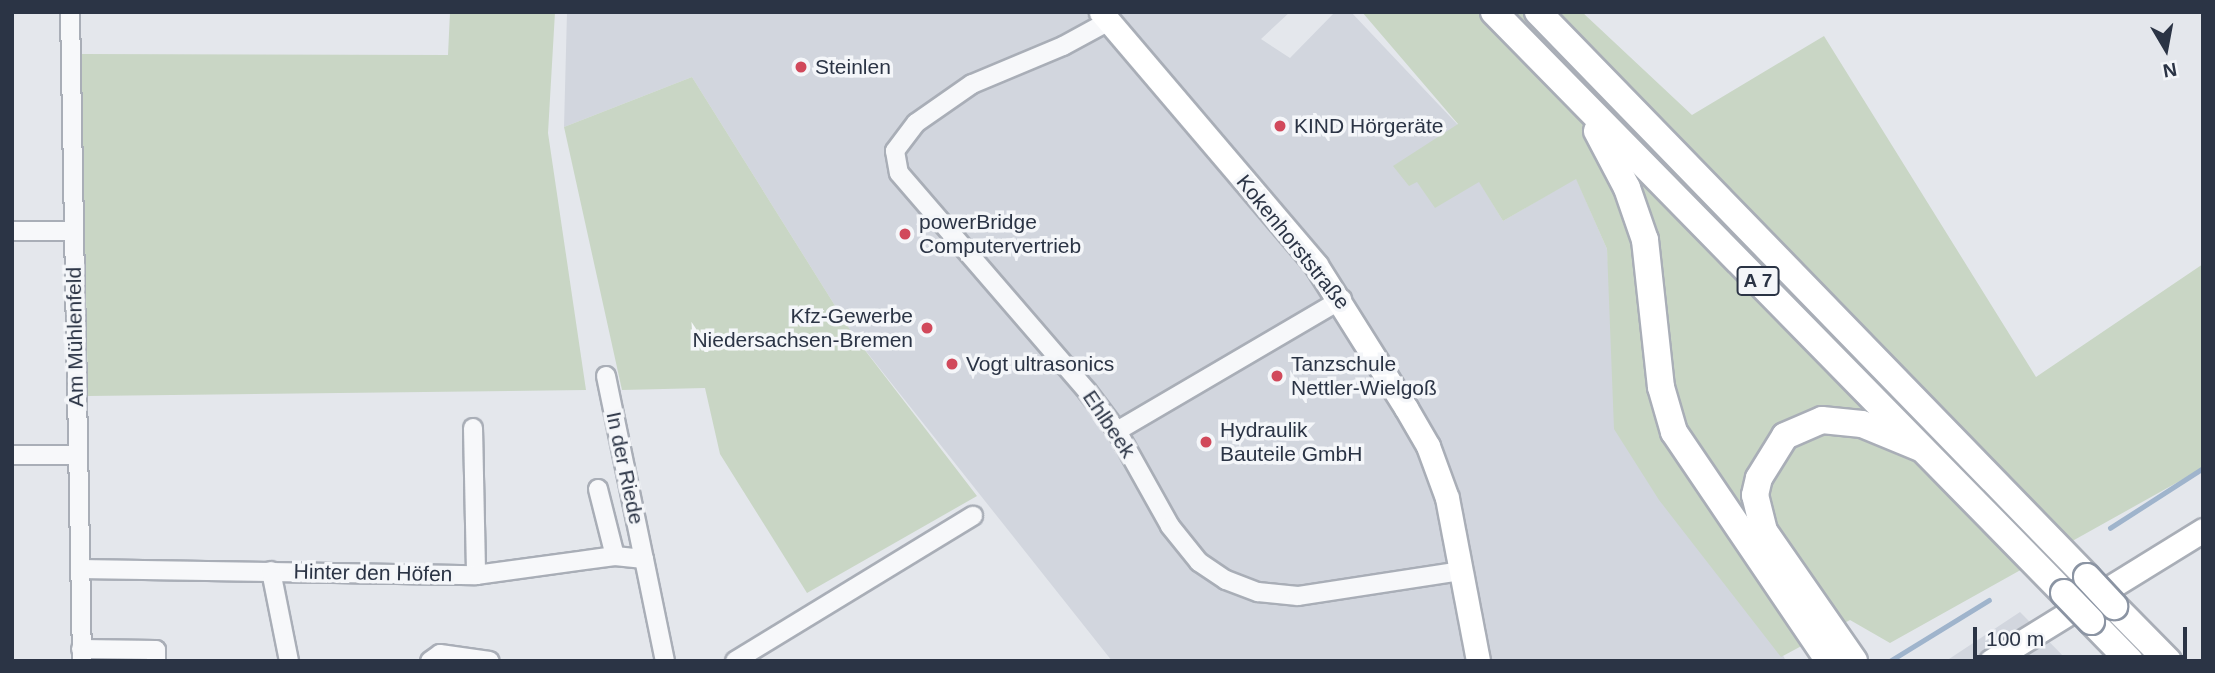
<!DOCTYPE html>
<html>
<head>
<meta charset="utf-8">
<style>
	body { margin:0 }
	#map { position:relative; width:2215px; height:673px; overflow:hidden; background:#e4e7ec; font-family:Arial,sans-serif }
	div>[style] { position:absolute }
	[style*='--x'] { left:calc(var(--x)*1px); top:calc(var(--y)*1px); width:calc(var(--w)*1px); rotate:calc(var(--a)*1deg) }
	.built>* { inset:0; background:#d2d6de }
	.green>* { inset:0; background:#c9d6c5 }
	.stream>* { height:4.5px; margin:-2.25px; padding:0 2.25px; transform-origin:2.25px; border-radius:2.25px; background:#9fb4cc }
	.roads { filter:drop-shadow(2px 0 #a9aeb7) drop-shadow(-2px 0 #a9aeb7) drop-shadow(0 2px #a9aeb7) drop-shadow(0 -2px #a9aeb7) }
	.minor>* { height:18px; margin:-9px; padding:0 9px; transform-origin:9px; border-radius:9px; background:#f7f8fa }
	.major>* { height:23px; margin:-11.5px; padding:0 11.5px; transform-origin:11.5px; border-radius:11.5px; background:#fff }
	.highway>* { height:26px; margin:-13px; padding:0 13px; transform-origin:13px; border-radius:13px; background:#fff }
	.bridges { filter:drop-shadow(2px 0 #8b94a3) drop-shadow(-2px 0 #8b94a3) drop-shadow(0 2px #8b94a3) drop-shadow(0 -2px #8b94a3) }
	.highway-bridge>* { height:26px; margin:-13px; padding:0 13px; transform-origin:13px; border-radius:13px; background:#fff }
	.dots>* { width:19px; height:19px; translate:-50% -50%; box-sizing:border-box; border:4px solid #f4f6f9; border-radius:50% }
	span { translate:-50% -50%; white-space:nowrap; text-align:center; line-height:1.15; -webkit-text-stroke:7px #f4f6f9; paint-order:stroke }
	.shield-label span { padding:2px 5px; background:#f4f6f9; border:2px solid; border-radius:5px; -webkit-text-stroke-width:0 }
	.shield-label { font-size:19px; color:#2b3445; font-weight:700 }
	.poi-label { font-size:21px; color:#2b3445 }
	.left { translate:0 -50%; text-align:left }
	.right { translate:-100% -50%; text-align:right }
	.street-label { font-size:21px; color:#2b3445 }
	.frame { position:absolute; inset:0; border:14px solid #2b3445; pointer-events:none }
	.north { position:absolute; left:2131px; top:14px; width:70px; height:70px; -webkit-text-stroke:5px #f4f6f9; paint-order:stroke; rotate:170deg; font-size:19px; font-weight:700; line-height:28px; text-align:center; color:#2b3445 }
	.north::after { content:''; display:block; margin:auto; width:24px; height:32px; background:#2b3445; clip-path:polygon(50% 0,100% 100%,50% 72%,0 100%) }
	.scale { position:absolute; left:1973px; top:627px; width:214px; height:32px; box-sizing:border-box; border:4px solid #2b3445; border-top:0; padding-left:9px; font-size:21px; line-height:24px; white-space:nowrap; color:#2b3445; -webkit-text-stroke:5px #f4f6f9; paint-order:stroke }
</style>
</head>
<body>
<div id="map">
	<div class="built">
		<div style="clip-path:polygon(567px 12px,1290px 12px,1261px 39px,1290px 58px,1335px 12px,1351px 12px,1458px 125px,1417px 181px,1435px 207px,1479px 181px,1503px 221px,1576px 178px,1607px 249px,1614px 346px,1786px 661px,1112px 661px,854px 336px,692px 77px,564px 127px)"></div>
		<div style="clip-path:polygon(2020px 612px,2068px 661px,1946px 661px)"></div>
	</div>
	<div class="green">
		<div style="clip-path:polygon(450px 12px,555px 12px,548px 133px,586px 390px,88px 396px,81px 54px,448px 55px)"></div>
		<div style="clip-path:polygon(1362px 12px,1582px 12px,1692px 115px,1824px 36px,2036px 377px,2203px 264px,2203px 468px,1890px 643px,1850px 620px,1781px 657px,1659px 500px,1614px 429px,1607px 249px,1576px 179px,1503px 221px,1479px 182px,1435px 208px,1417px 182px,1409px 186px,1393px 166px,1458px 124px)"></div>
		<div style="clip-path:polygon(692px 77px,854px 336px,977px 496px,807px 593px,720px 454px,705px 388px,622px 390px,564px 127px)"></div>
	</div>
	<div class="stream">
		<div style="--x:2110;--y:528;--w:111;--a:-32.8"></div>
		<div style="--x:1890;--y:661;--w:116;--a:-31.6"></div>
	</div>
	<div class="roads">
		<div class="minor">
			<div style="--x:70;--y:12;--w:649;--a:88.94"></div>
			<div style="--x:1109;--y:21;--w:52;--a:151.5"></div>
			<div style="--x:1063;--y:46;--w:99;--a:157.3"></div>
			<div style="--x:972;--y:84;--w:68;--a:145.1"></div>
			<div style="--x:916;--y:123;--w:35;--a:127"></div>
			<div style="--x:895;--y:151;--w:22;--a:80"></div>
			<div style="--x:899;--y:173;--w:288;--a:49.2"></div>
			<div style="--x:1087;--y:391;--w:50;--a:53.1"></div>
			<div style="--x:1117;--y:431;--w:109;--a:60.8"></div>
			<div style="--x:1170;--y:526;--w:46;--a:51.1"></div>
			<div style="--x:1199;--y:562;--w:32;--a:34"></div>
			<div style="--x:1226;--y:580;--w:34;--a:21"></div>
			<div style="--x:1258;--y:592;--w:40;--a:5.7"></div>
			<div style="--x:1298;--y:596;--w:165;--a:-8.7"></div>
			<div style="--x:12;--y:231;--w:62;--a:0"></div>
			<div style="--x:606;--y:376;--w:187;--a:78.3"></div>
			<div style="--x:473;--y:428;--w:147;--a:88.8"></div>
			<div style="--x:1117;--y:431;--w:261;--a:-30.4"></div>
			<div style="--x:12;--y:455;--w:64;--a:0"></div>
			<div style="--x:598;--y:489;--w:69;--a:75.8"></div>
			<div style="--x:615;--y:556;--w:29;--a:6"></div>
			<div style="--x:644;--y:559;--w:104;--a:78.4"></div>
			<div style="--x:80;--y:569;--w:396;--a:0.9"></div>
			<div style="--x:476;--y:575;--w:140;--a:-7.8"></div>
			<div style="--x:271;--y:571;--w:92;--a:78.7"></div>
			<div style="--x:81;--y:649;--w:75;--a:0.8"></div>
			<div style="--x:156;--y:650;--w:11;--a:90"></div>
			<div style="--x:430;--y:661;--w:12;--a:-35"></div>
			<div style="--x:440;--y:654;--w:50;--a:8"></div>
			<div style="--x:735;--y:661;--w:279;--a:-31.4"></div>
		</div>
		<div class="major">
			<div style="--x:1101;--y:12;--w:332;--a:49.6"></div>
			<div style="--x:1316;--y:265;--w:169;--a:57.8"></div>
			<div style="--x:1406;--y:408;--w:44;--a:59.9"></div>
			<div style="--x:1428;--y:446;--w:55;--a:69.9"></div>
			<div style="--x:1447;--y:498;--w:166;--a:79.2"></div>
			<div style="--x:1991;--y:661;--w:249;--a:-31.7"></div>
		</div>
		<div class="highway">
			<div style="--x:1494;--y:12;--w:814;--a:45.55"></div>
			<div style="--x:1538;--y:12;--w:788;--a:45.82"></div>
			<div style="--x:1597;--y:131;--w:64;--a:62.2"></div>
			<div style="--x:1627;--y:188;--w:55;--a:70.9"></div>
			<div style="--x:1645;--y:240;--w:148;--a:83.8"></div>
			<div style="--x:1661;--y:387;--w:47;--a:73.9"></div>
			<div style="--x:1674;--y:432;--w:277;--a:55.9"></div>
			<div style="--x:2114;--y:606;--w:77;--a:45.5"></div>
			<div style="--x:2091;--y:621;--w:56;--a:45.7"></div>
			<div style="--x:1854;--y:661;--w:158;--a:-124.7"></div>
			<div style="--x:1764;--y:531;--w:37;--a:-104"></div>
			<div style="--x:1755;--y:495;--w:17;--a:-77"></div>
			<div style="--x:1759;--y:478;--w:49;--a:-58.2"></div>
			<div style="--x:1785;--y:436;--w:40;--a:-23.4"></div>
			<div style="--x:1822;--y:420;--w:40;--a:5.7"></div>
			<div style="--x:1862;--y:424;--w:63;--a:22.5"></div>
		</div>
	</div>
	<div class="bridges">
		<div class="highway-bridge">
			<div style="--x:2087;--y:577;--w:40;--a:47"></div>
			<div style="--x:2064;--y:593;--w:39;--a:46"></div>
		</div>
	</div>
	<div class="dots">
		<div style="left:801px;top:67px;background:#d1495b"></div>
		<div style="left:1280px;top:126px;background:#d1495b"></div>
		<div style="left:905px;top:234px;background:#d1495b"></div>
		<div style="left:927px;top:328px;background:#d1495b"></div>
		<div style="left:952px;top:364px;background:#d1495b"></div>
		<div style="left:1277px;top:376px;background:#d1495b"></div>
		<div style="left:1206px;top:442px;background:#d1495b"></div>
	</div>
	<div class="shield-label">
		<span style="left:1758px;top:281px">A 7</span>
	</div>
	<div class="poi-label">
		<span class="left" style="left:815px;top:67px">Steinlen</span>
		<span class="left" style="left:1294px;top:126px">KIND Hörgeräte</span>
		<span class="left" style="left:919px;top:234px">powerBridge<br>Computervertrieb</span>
		<span class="right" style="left:913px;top:328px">Kfz-Gewerbe<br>Niedersachsen-Bremen</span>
		<span class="left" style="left:966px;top:364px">Vogt ultrasonics</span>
		<span class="left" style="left:1291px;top:376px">Tanzschule<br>Nettler-Wielgoß</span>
		<span class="left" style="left:1220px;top:442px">Hydraulik<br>Bauteile GmbH</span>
	</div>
	<div class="street-label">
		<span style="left:1293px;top:242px;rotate:51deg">Kokenhorststraße</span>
		<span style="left:75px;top:337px;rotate:-91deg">Am Mühlenfeld</span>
		<span style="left:1109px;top:424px;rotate:56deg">Ehlbeek</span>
		<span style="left:625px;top:468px;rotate:78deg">In der Riede</span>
		<span style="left:373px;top:573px;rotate:1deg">Hinter den Höfen</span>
	</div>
	<div class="frame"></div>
	<div class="north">N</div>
	<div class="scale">100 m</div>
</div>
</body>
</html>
